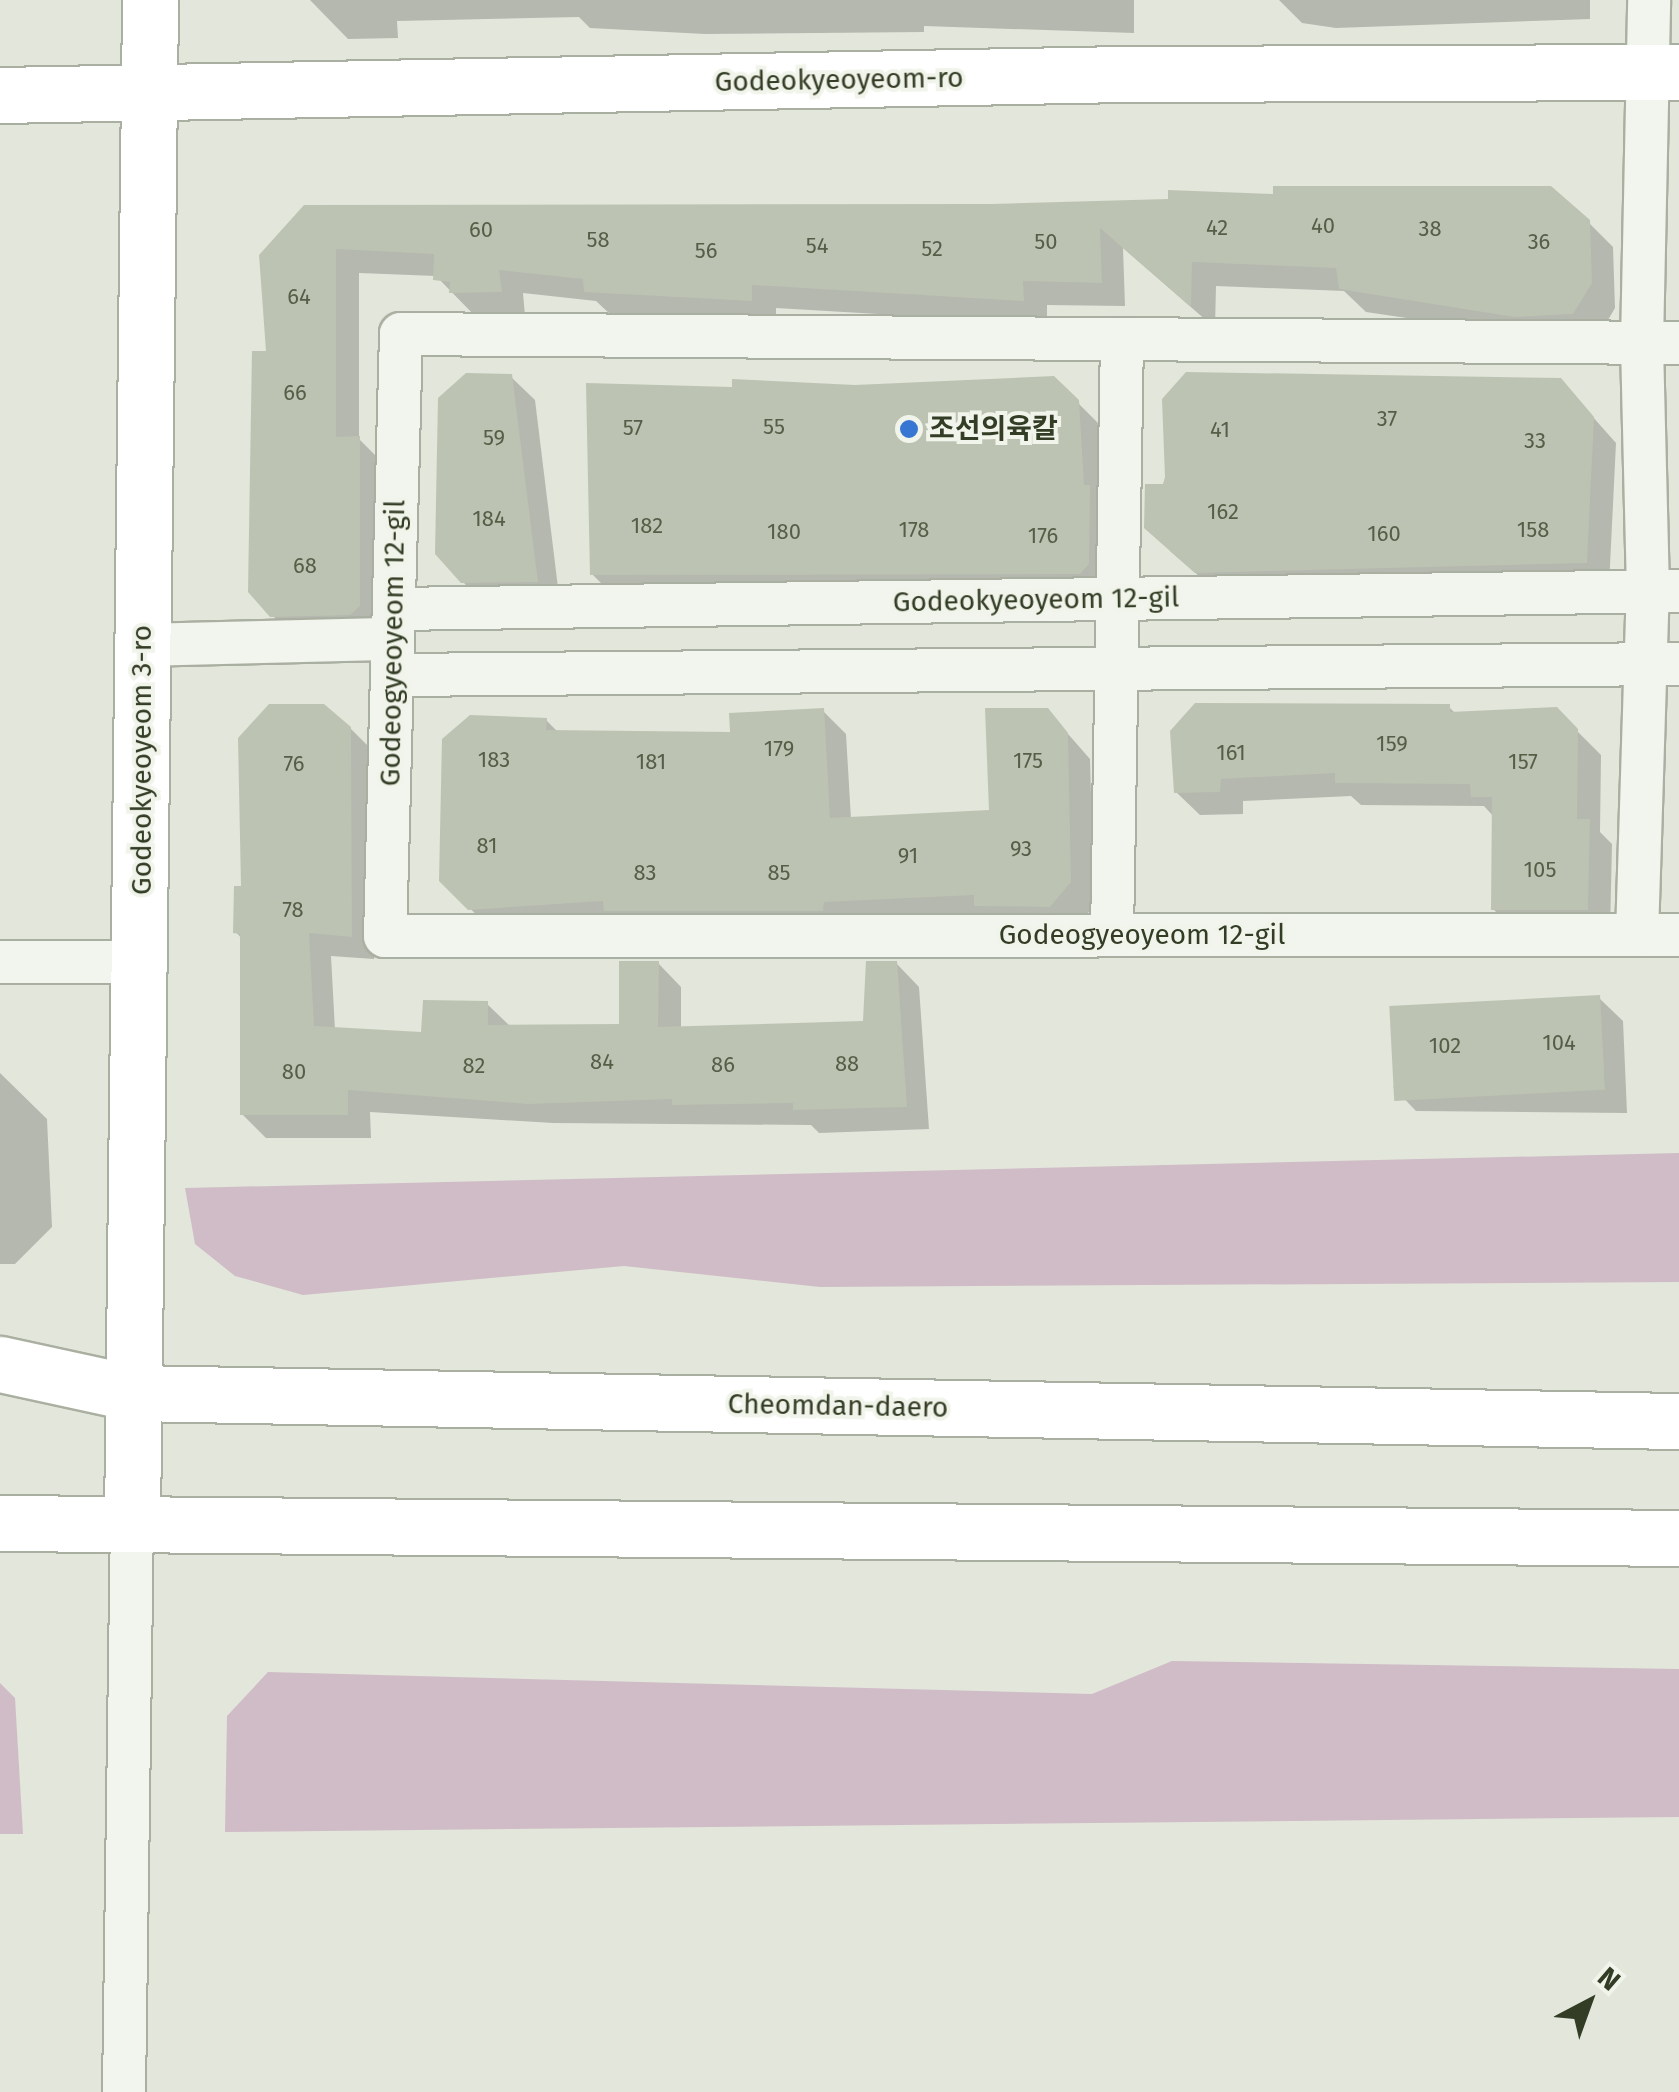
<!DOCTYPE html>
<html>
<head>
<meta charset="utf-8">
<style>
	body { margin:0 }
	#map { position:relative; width:1679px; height:2092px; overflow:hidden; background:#e2e6db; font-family:"Fira Sans","Noto Sans KR",sans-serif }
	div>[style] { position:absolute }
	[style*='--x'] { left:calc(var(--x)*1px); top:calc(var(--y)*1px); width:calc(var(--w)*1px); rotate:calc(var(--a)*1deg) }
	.green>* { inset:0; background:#d0bcc6 }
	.shadow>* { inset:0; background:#0003 }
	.building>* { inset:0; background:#bdc3b2; transform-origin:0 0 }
	.roads { filter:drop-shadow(2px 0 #aab0a1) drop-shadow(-2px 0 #aab0a1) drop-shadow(0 2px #aab0a1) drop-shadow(0 -2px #aab0a1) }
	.street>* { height:42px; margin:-21px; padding:0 21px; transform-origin:21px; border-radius:21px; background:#f2f4ee }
	.secondary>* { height:55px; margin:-27.5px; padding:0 27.5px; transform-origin:27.5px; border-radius:27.5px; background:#fff }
	.dots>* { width:28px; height:28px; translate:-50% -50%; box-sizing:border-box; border:5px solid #f1f4ea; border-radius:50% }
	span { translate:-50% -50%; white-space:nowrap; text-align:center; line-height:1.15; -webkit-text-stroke:8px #f1f4ea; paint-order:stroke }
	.number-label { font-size:22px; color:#565e48 }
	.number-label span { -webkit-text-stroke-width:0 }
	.street-label { font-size:28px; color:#333d25 }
	.poi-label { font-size:28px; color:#333d25; font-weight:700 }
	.left { translate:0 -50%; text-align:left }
	.north { position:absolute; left:1539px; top:1952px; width:100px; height:100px; -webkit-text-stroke:8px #f1f4ea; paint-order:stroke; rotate:41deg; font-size:28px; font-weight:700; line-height:40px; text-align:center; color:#333d25 }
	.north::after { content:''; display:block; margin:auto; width:35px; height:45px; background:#333d25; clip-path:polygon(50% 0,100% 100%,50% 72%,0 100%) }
</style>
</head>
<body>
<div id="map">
	<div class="green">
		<div style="clip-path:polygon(1679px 1153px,1679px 1282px,820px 1287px,624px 1266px,303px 1295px,235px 1276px,195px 1244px,185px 1188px)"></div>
		<div style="clip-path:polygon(1172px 1661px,1679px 1669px,1679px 1817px,225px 1832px,227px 1716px,268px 1672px,1092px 1694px)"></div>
		<div style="clip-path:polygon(0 1683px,15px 1698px,23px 1834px,0 1834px)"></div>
	</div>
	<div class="shadow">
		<div style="clip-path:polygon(310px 0,1134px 0,1134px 33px,924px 26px,924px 32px,705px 34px,590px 28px,579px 17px,397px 21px,398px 38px,348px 39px)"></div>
		<div style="clip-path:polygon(1279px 0,1590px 0,1590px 19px,1336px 28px,1302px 23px)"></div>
		<div style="clip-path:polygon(306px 207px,1588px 222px,1613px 247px,1615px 308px,1598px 337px,1557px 340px,1366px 312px,1344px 291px,1216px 286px,1215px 328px,1123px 248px,1125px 306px,1047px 305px,1047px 324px,776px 308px,776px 324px,611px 315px,596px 301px,523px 293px,525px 316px,476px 317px,436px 276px,359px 273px,359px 439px,383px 463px,383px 631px,297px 640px,272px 615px,268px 353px)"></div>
		<div style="clip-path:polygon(511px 377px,535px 400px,560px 604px,486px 605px,462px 581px)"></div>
		<div style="clip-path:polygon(1053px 378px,1101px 426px,1112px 588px,615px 597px,592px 574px,855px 387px)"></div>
		<div style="clip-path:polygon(1560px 380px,1616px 443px,1609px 586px,1221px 595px,1170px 551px)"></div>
		<div style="clip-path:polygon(1449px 707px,1456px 714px,1556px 710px,1601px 755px,1600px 832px,1612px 844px,1610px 932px,1517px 932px,1493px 909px,1494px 817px,1484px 806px,1361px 805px,1351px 796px,1243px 801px,1243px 814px,1200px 815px,1176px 792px)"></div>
		<div style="clip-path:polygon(1047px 710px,1090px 759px,1094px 906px,1074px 929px,494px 932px,441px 880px,546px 720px,558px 732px,733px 734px,823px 711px,846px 734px,851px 819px,991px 812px)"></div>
		<div style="clip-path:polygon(350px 728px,374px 752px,374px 959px,331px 956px,335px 1030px,424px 1034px,486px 1003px,511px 1027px,622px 1026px,658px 963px,681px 987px,681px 1029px,866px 1023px,896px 963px,919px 987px,929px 1129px,819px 1133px,811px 1125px,553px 1123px,370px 1112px,371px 1138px,266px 1138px,242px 1114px,242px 939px,236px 932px,243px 889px)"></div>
		<div style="clip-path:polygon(1599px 998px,1623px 1021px,1627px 1113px,1416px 1111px,1393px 1087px)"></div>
		<div style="clip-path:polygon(0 1073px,47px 1119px,52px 1227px,15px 1264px,0 1264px)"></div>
	</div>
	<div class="building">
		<div style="clip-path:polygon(1273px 186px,1551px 186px,1590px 220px,1592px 283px,1573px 314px,1514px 317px,1339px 289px,1336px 268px,1192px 262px,1191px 307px,1100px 228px,1102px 283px,1023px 281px,1024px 301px,752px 285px,752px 301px,584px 292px,583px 279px,499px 270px,502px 292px,449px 293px,450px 282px,433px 280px,434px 254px,336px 249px,336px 437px,360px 436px,360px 606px,350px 615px,270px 617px,248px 592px,252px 351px,266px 351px,259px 255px,304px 205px,992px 204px,1168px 199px,1168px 190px,1273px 194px)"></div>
		<div style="clip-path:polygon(1186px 372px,1561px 378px,1594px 417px,1587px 563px,1195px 573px,1144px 528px,1145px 484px,1163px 484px,1165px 477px,1162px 399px)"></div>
		<div style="clip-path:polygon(466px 373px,512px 374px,538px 582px,461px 583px,435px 554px,438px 398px)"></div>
		<div style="clip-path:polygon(1054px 376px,1079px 400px,1084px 485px,1090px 485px,1089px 564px,1080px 574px,590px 575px,586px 383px,732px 387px,732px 379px,855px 385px)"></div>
		<div style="clip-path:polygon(1195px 703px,1450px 704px,1450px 712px,1557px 707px,1578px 729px,1577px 819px,1590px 819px,1588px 910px,1491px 910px,1492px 797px,1471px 797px,1470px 784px,1335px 783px,1335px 773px,1221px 779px,1220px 792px,1174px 793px,1170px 731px)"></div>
		<div style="clip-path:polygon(269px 704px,324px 704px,351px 727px,352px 937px,309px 933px,314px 1026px,421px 1032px,423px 1000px,488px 1001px,488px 1025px,619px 1024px,619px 961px,659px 961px,658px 1027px,863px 1021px,866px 961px,897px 961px,907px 1107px,793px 1110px,793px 1103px,672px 1105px,672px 1099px,528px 1104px,348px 1090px,348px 1115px,240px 1115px,240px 934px,233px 933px,234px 886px,241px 886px,238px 738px)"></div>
		<div style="clip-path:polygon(824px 708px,830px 818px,989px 810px,985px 708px,1048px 708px,1068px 733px,1071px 882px,1050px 907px,974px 906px,974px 895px,824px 902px,823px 911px,604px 911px,603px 901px,468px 910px,439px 881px,442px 739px,470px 715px,547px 718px,546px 730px,730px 732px,729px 713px)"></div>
		<div style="left:1600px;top:995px;width:95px;height:211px;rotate:87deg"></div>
	</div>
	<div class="roads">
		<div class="street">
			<div style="--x:1679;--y:343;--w:1278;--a:-179.6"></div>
			<div style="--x:401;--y:334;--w:602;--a:91.52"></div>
			<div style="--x:385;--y:936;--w:1294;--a:-0.04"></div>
			<div style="--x:394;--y:609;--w:1285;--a:-0.8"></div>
			<div style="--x:142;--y:645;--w:251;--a:-1.4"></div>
			<div style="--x:392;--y:675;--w:1287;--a:-0.49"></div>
			<div style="--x:1112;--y:935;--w:596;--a:-89.04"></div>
			<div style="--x:1637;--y:935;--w:344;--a:-88.2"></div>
			<div style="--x:1648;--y:591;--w:248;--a:-91.4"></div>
			<div style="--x:1642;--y:343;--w:343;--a:-88.8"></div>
			<div style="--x:0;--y:962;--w:142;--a:0"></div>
			<div style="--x:124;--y:2092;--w:572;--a:-89.2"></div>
		</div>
		<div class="secondary">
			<div style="--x:0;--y:95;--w:1129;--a:-1.07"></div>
			<div style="--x:1129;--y:74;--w:550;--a:-0.21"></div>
			<div style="--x:0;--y:1364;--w:137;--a:12.2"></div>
			<div style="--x:134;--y:1393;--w:1545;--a:1.04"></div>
			<div style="--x:132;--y:1520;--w:1520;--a:-89.32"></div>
			<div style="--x:0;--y:1523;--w:1679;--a:0.51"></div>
		</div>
	</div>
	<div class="dots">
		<div style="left:909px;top:429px;background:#3876d3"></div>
	</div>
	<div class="number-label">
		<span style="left:1323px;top:226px">40</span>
		<span style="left:1217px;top:228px">42</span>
		<span style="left:1430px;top:229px">38</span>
		<span style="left:481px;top:230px">60</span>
		<span style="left:598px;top:240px">58</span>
		<span style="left:1046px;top:242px">50</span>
		<span style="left:1539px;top:242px">36</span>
		<span style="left:817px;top:246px">54</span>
		<span style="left:932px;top:249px">52</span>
		<span style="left:706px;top:251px">56</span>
		<span style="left:299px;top:297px">64</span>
		<span style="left:295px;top:393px">66</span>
		<span style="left:1387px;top:419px">37</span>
		<span style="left:774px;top:427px">55</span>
		<span style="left:633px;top:428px">57</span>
		<span style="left:1220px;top:430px">41</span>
		<span style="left:494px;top:438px">59</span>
		<span style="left:1535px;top:441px">33</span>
		<span style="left:1223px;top:512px">162</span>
		<span style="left:489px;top:519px">184</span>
		<span style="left:647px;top:526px">182</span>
		<span style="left:914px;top:530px">178</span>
		<span style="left:1533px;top:530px">158</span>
		<span style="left:784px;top:532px">180</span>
		<span style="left:1384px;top:534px">160</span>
		<span style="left:1043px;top:536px">176</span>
		<span style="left:305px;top:566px">68</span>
		<span style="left:1392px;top:744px">159</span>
		<span style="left:779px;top:749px">179</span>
		<span style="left:1231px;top:753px">161</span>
		<span style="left:494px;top:760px">183</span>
		<span style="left:1028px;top:761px">175</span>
		<span style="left:651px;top:762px">181</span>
		<span style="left:1523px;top:762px">157</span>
		<span style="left:294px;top:764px">76</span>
		<span style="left:487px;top:846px">81</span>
		<span style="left:1021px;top:849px">93</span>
		<span style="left:908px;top:856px">91</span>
		<span style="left:1540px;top:870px">105</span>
		<span style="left:645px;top:873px">83</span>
		<span style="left:779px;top:873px">85</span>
		<span style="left:293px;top:910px">78</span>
		<span style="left:1559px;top:1043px">104</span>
		<span style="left:1445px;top:1046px">102</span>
		<span style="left:602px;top:1062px">84</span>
		<span style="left:847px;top:1064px">88</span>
		<span style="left:723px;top:1065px">86</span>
		<span style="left:474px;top:1066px">82</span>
		<span style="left:294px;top:1072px">80</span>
	</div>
	<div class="street-label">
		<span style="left:839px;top:80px;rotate:-1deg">Godeokyeoyeom-ro</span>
		<span style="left:1036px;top:600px;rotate:-1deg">Godeokyeoyeom 12-gil</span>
		<span style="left:393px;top:643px;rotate:-89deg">Godeogyeoyeom 12-gil</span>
		<span style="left:142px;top:760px;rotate:-90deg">Godeokyeoyeom 3-ro</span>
		<span style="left:1142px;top:935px">Godeogyeoyeom 12-gil</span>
		<span style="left:838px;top:1406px;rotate:1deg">Cheomdan-daero</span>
	</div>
	<div class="poi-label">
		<span class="left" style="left:929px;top:429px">조선의육칼</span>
	</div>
	<div class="north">N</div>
</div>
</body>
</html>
